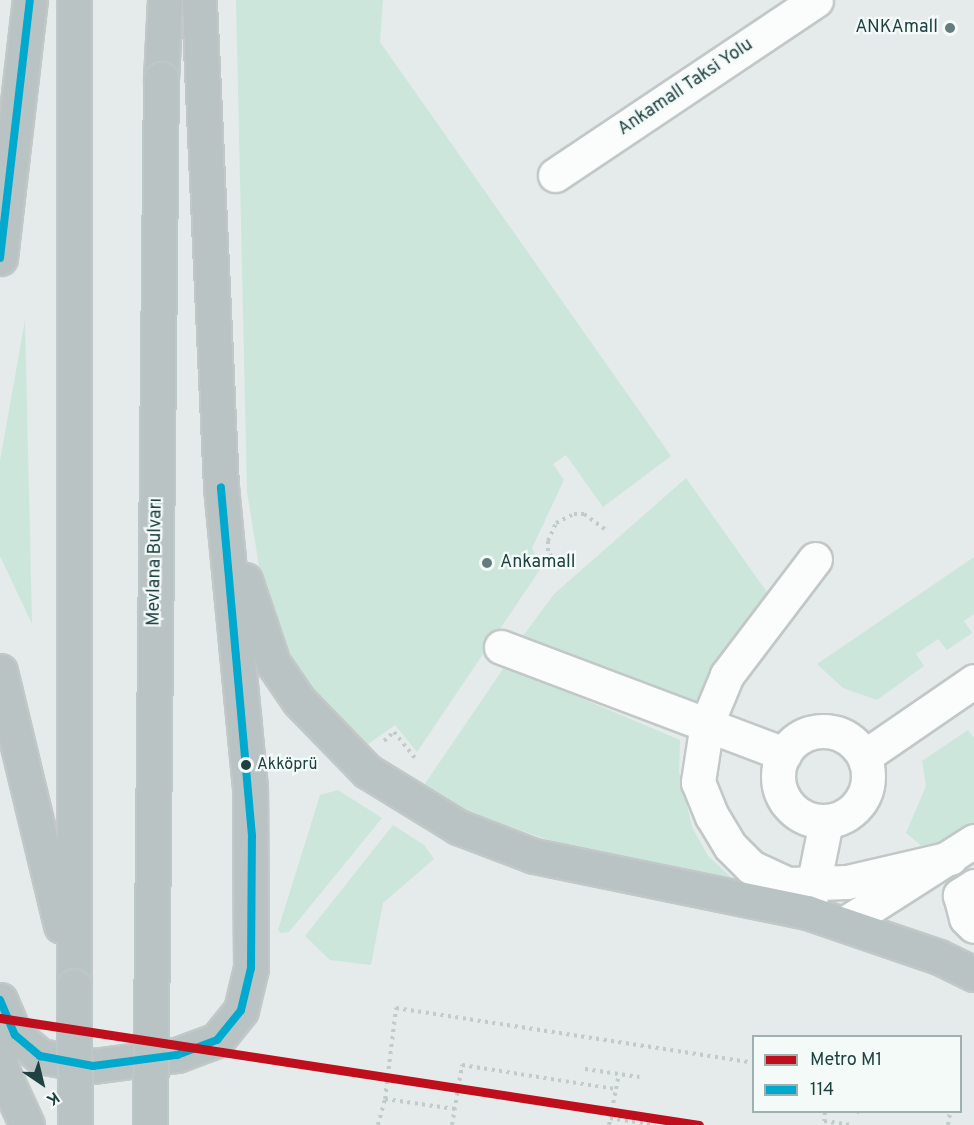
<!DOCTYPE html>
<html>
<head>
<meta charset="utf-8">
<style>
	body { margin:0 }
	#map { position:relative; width:974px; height:1125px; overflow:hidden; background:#e4ebea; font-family:Overpass,sans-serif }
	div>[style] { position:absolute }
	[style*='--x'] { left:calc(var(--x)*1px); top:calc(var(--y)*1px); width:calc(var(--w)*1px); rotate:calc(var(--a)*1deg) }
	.green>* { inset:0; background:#cce6db }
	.path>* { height:4px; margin-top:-2px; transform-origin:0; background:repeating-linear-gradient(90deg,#c0cbca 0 3px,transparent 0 7.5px) }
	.roads { filter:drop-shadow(2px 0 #c1c8c7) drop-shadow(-2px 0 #c1c8c7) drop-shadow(0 2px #c1c8c7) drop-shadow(0 -2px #c1c8c7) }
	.minor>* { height:33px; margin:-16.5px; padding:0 16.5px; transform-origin:16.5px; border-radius:16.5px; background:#fbfcfc }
	.minor>.ring { margin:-16.5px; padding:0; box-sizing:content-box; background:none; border:33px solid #fbfcfc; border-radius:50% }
	.highway>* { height:33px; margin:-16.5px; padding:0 16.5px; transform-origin:16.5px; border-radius:16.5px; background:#bac3c4 }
	.bridges { filter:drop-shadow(2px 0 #bcc7c7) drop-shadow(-2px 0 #bcc7c7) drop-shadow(0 2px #bcc7c7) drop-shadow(0 -2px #bcc7c7) }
	.highway-bridge>* { height:33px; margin:-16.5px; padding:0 16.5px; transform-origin:16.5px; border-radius:16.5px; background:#bac3c4 }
	.bus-1>* { height:8px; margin:-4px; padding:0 4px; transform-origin:4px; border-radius:4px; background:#00a9ce }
	.metro-1>* { height:9px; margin:-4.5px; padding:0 4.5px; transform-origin:4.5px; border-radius:4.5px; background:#bf0e1c }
	.dots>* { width:16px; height:16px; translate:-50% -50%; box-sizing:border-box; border:3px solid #f3faf8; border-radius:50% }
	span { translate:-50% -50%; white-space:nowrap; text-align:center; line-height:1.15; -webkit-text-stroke:4.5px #f3faf8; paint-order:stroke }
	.bus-label { font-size:16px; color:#1f4141 }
	.left { translate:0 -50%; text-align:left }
	.poi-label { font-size:18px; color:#1f4141 }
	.right { translate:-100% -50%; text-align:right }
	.street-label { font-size:18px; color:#1f4141 }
	.legend { position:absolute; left:752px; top:1035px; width:210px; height:78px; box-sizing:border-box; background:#f3faf8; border:2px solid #9eb0af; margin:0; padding:8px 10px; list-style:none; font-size:18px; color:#1f4141 }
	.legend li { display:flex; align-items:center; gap:12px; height:30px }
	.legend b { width:30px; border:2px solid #9eb0af }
	.north { position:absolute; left:12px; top:1053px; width:60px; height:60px; -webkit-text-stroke:4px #f3faf8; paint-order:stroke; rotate:145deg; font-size:16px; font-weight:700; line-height:24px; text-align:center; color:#1f4141 }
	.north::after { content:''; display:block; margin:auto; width:21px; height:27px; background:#1f4141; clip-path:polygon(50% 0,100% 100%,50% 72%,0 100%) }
</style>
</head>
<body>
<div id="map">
	<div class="green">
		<div style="clip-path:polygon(236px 0,383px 0,380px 42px,671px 456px,603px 507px,566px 455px,553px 464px,564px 480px,532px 548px,541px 568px,417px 752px,395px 725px,368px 744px,323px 700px,295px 664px,263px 591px,247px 492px)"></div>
		<div style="clip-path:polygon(25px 320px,32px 624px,0 556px,0 461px)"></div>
		<div style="clip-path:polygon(686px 478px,769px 595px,711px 667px,696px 705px,523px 636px,554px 594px)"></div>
		<div style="clip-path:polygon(974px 557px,974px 614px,964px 621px,972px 633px,947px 650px,938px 639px,916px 654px,924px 666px,877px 700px,843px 688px,817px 664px)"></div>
		<div style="clip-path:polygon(505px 666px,680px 740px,679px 772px,692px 827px,708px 856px,736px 882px,595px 856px,479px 816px,422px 788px)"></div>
		<div style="clip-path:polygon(968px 730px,974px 738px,974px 828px,934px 856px,906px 833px,926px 786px,922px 761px)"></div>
		<div style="clip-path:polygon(338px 790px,382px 818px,289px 932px,281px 933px,278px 930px,320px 795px)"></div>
		<div style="clip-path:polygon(393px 825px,424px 845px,434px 859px,383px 903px,371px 965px,330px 960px,305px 936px)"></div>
	</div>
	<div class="path">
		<div style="--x:560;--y:569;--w:22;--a:-124"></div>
		<div style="--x:548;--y:551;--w:10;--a:-90"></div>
		<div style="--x:548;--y:541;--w:20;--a:-66"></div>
		<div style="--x:556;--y:523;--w:20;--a:-27"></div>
		<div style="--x:574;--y:514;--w:10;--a:0"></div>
		<div style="--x:584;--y:514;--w:27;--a:36"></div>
		<div style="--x:384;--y:741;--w:13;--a:-42"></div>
		<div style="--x:394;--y:732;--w:33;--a:51"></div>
		<div style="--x:585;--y:1069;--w:55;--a:8.4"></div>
		<div style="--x:385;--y:1099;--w:71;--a:8.1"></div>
		<div style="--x:825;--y:1112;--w:9;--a:96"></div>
		<div style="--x:824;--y:1121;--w:28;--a:8"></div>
		<div style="--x:857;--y:1112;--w:2;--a:0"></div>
		<div style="--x:610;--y:1118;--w:46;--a:8.8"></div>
		<div style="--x:378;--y:1125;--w:27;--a:-75"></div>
		<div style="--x:385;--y:1099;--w:92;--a:-83.1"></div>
		<div style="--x:396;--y:1008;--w:362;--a:8.7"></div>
		<div style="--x:452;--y:1125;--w:61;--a:-80.5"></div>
		<div style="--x:462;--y:1065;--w:156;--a:8.9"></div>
		<div style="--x:616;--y:1089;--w:15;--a:-79"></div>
		<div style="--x:609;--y:1125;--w:37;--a:-79"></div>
		<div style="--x:948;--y:1125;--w:13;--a:-81"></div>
	</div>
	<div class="roads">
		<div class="minor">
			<div style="--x:555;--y:175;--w:314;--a:-33.8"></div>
			<div style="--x:815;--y:559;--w:146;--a:127.2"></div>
			<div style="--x:727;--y:675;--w:52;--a:112.6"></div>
			<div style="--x:707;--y:723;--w:60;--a:98.7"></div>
			<div style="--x:698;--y:782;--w:37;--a:68"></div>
			<div style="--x:712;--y:816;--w:35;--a:59"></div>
			<div style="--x:730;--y:846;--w:30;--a:45"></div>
			<div style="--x:751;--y:867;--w:41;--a:24.7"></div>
			<div style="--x:788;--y:884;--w:59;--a:-1.9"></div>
			<div style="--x:847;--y:882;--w:106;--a:-13.1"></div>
			<div style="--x:501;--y:647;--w:303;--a:20.7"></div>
			<div class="ring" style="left:778px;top:731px;width:57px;height:57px"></div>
			<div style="--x:865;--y:756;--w:132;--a:-34.5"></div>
			<div style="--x:974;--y:886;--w:17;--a:147"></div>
			<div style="--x:960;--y:895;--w:24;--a:75"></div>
			<div style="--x:966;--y:918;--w:11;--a:45"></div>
			<div style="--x:809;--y:906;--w:86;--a:-78.6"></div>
			<div style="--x:844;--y:924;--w:154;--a:-32.6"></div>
		</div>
		<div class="highway">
			<div style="--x:74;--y:0;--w:986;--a:90"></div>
			<div style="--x:161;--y:79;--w:79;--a:-87.1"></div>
			<div style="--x:0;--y:258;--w:260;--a:-83.4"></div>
			<div style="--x:245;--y:580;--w:88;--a:71.4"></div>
			<div style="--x:273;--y:663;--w:46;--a:55.6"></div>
			<div style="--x:299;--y:701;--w:98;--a:45.8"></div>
			<div style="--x:367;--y:771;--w:107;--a:31.6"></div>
			<div style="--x:458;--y:827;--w:81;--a:20.9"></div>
			<div style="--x:534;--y:856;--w:279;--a:11.6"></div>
			<div style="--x:807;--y:912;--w:139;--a:18.8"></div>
			<div style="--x:939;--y:957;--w:39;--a:26"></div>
			<div style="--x:0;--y:671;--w:262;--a:76.5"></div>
			<div style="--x:0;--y:1000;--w:38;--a:67"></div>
			<div style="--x:15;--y:1035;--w:33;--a:40"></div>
			<div style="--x:40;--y:1056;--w:54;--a:10.7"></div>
			<div style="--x:93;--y:1066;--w:85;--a:-7.5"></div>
			<div style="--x:177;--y:1055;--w:43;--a:-20.6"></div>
			<div style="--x:217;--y:1040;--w:38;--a:-51"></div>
			<div style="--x:241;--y:1010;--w:43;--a:-76.6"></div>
			<div style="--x:251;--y:968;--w:180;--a:-90.3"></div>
			<div style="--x:250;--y:788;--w:302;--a:-95.5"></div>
			<div style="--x:221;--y:487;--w:487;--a:-92.6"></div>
			<div style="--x:0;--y:1058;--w:15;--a:79"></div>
			<div style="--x:3;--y:1073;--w:57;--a:65.2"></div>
		</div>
	</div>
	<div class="bridges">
		<div class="highway-bridge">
			<div style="--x:74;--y:986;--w:139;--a:89.6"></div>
			<div style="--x:150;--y:1125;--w:1046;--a:-89.4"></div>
		</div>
	</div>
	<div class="bus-1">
		<div style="--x:0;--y:258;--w:260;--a:-83.4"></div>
		<div style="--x:0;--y:1000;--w:38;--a:67"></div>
		<div style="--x:15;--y:1035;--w:33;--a:40"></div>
		<div style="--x:40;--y:1056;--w:54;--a:10.7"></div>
		<div style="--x:93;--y:1066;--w:85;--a:-7.5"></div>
		<div style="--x:177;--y:1055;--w:43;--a:-20.6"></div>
		<div style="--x:217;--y:1040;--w:38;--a:-51"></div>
		<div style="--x:241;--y:1010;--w:43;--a:-76.6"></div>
		<div style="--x:251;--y:968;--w:132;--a:-89.6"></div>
		<div style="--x:252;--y:836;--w:350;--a:-95.1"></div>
	</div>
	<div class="metro-1">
		<div style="--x:0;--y:1018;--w:707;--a:8.7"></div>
	</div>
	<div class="dots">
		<div style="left:950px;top:28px;background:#647c7c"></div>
		<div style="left:487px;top:563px;background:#647c7c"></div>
		<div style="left:246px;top:765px;background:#1f4141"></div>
	</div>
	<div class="bus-label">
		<span class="left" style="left:257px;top:765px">Akköprü</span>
	</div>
	<div class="poi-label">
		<span class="right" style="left:938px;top:28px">ANKAmall</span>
		<span class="left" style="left:500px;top:563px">Ankamall</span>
	</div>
	<div class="street-label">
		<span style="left:686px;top:88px;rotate:-34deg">Ankamall Taksi Yolu</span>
		<span style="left:156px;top:562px;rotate:-89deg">Mevlana Bulvarı</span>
	</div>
	<ul class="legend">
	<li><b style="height:8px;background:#bf0e1c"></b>Metro M1</li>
	<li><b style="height:8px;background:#00a9ce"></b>114</li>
	</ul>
	<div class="north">K</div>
</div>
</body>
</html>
